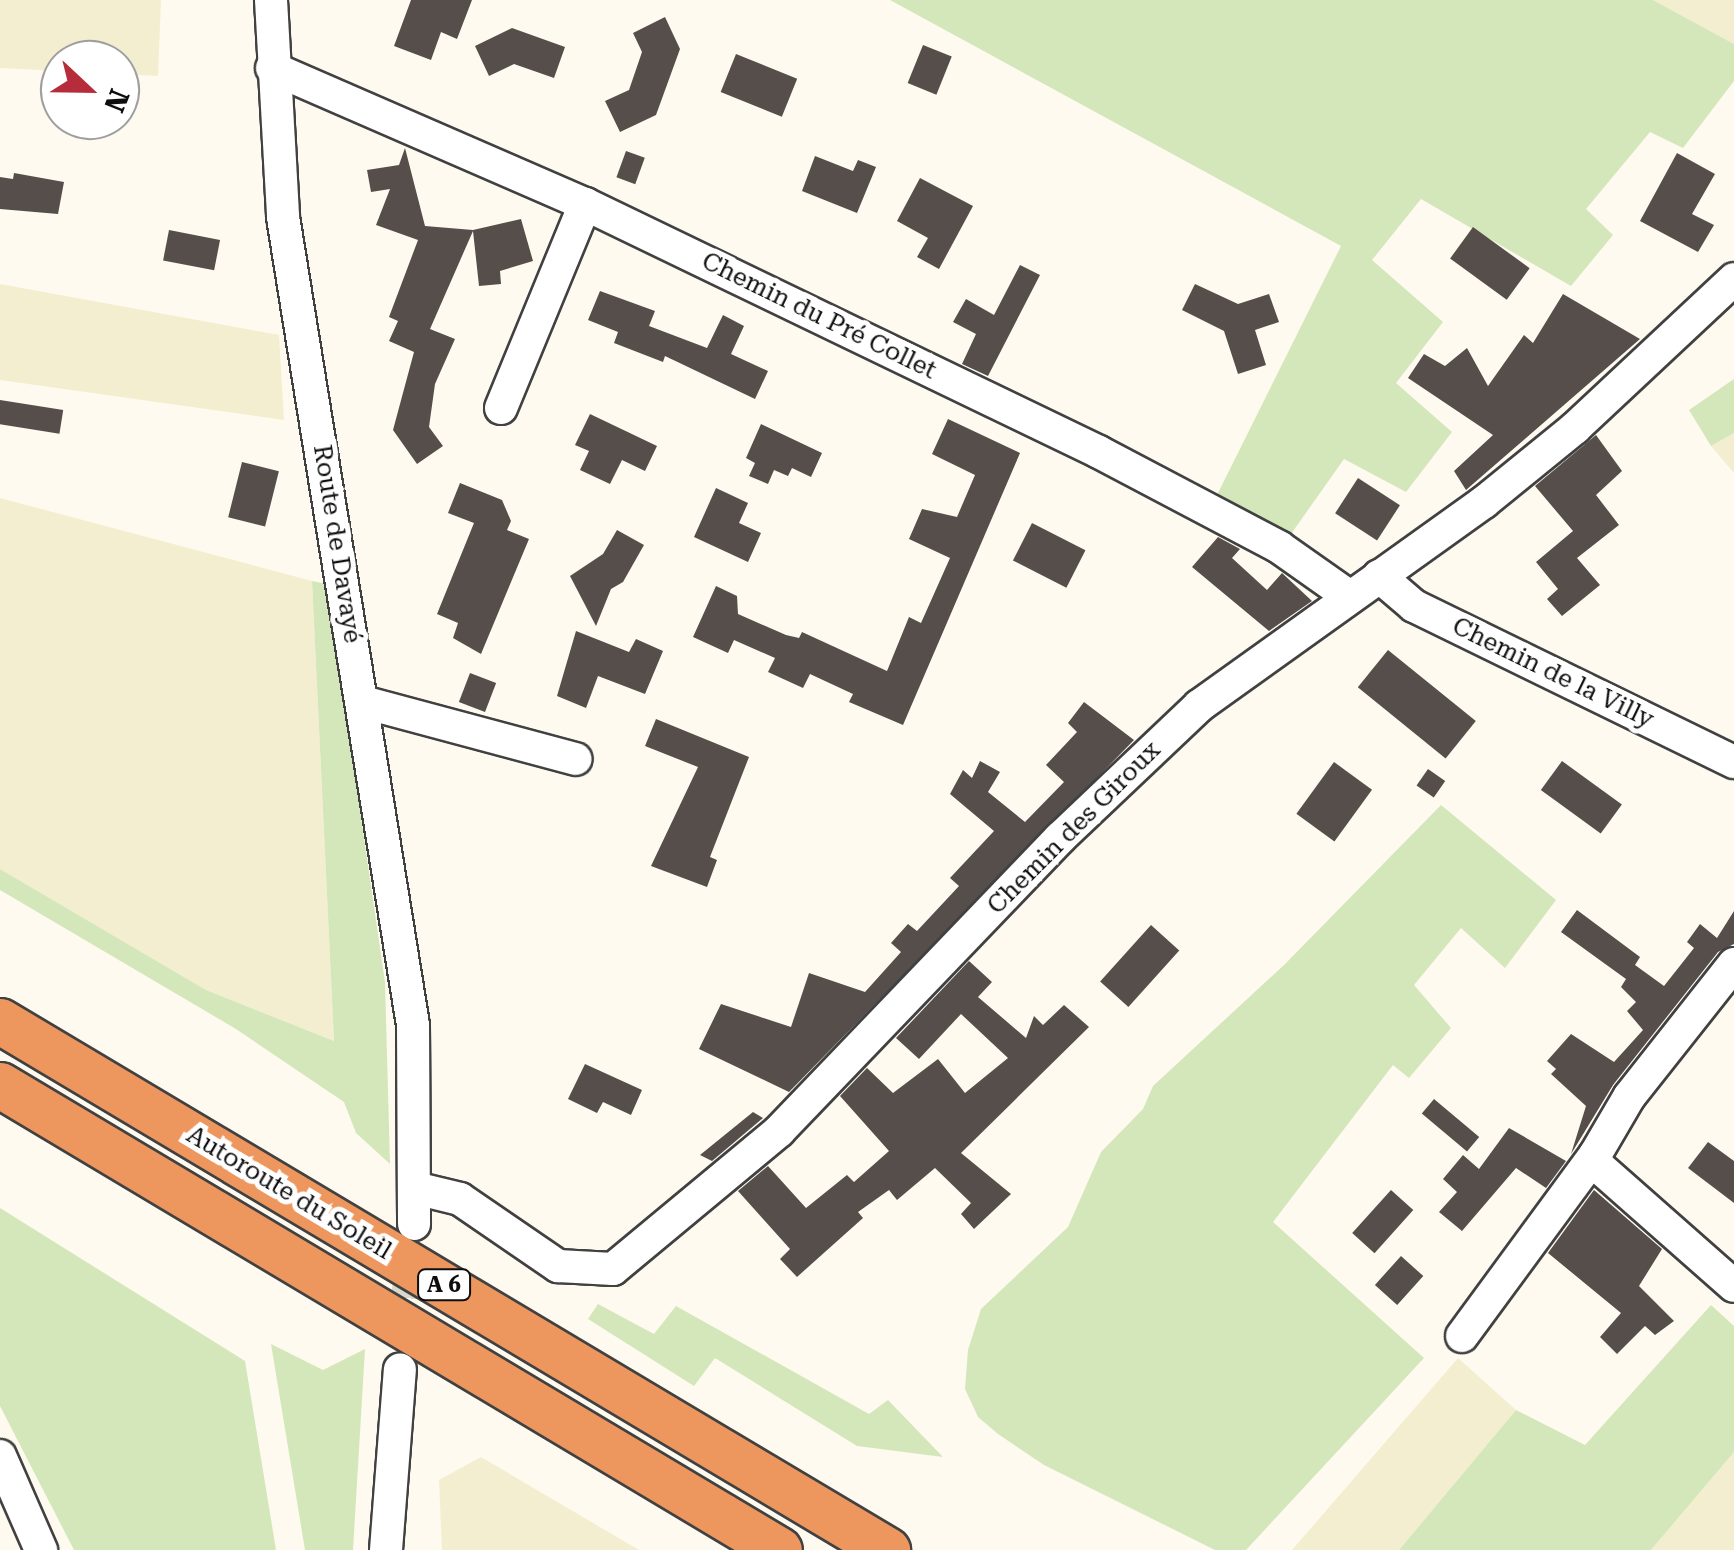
<!DOCTYPE html>
<html>
<head>
<meta charset="utf-8">
<style>
	body { margin:0 }
	#map { position:relative; width:1734px; height:1550px; overflow:hidden; background:#fefaef; font-family:"Roboto Serif",serif }
	div>[style] { position:absolute }
	[style*='--x'] { left:calc(var(--x)*1px); top:calc(var(--y)*1px); width:calc(var(--w)*1px); rotate:calc(var(--a)*1deg) }
	.farmland>* { inset:0; background:#f3eed0 }
	.green>* { inset:0; background:#d4e7ba }
	.building>* { inset:0; background:#564e4b; transform-origin:0 0 }
	.minor-tunnel>* { height:32px; margin-top:-16px; transform-origin:0; background:repeating-linear-gradient(90deg,#dad7cd 0 32px,transparent 0 48px) }
	.roads { filter:drop-shadow(2px 0 #414141) drop-shadow(-2px 0 #414141) drop-shadow(0 2px #414141) drop-shadow(0 -2px #414141) }
	.minor>* { height:32px; margin:-16px; padding:0 16px; transform-origin:16px; border-radius:16px; background:#fff }
	.highway>* { height:45px; margin:-22.5px; padding:0 22.5px; transform-origin:22.5px; border-radius:22.5px; background:#ed975e }
	span { translate:-50% -50%; white-space:nowrap; text-align:center; line-height:1.15; -webkit-text-stroke:10px #fff; paint-order:stroke }
	.shield-label span { padding:2px 8px; background:#fff; border:2px solid; border-radius:8px; -webkit-text-stroke-width:0 }
	.shield-label { font-size:22px; color:#0e0e0e; font-weight:700 }
	.street-label { font-size:25px; color:#0e0e0e }
	.north { position:absolute; left:40px; top:40px; width:100px; height:100px; box-sizing:border-box; background:#fff; border:2px solid #9f9f9f; border-radius:50%; rotate:112deg; font-size:28px; font-weight:700; line-height:40px; text-align:center; color:#0e0e0e }
	.north::after { content:''; display:block; margin:auto; width:35px; height:45px; background:#b72c3b; clip-path:polygon(50% 0,100% 100%,50% 72%,0 100%) }
</style>
</head>
<body>
<div id="map">
	<div class="farmland">
		<div style="clip-path:polygon(0 0,161px 0,158px 76px,120px 74px,120px 60px,60px 60px,60px 71px,0 68px)"></div>
		<div style="clip-path:polygon(1653px 0,1734px 0,1734px 44px)"></div>
		<div style="clip-path:polygon(0 284px,279px 335px,284px 420px,0 380px)"></div>
		<div style="clip-path:polygon(1734px 433px,1734px 473px,1711px 446px)"></div>
		<div style="clip-path:polygon(0 498px,312px 581px,334px 1041px,206px 990px,0 869px)"></div>
		<div style="clip-path:polygon(1458px 1358px,1516px 1410px,1399px 1550px,1292px 1550px)"></div>
		<div style="clip-path:polygon(1734px 1452px,1734px 1550px,1651px 1550px)"></div>
		<div style="clip-path:polygon(481px 1457px,639px 1550px,442px 1550px,439px 1480px)"></div>
	</div>
	<div class="green">
		<div style="clip-path:polygon(890px 0,1653px 0,1734px 44px,1734px 81px,1683px 148px,1650px 132px,1586px 209px,1613px 235px,1571px 286px,1421px 199px,1372px 260px,1443px 322px,1396px 383px,1452px 432px,1406px 492px,1344px 459px,1291px 534px,1217px 495px,1341px 246px)"></div>
		<div style="clip-path:polygon(1734px 379px,1734px 433px,1711px 446px,1689px 410px)"></div>
		<div style="clip-path:polygon(312px 581px,327px 584px,385px 982px,390px 1164px,356px 1133px,344px 1102px,236px 1029px,0 890px,0 869px,206px 990px,334px 1041px)"></div>
		<div style="clip-path:polygon(1441px 805px,1556px 900px,1505px 968px,1461px 928px,1414px 985px,1451px 1028px,1409px 1078px,1393px 1065px,1273px 1222px,1424px 1358px,1246px 1550px,1215px 1550px,1044px 1465px,998px 1434px,978px 1417px,965px 1389px,968px 1350px,981px 1309px,1068px 1227px,1101px 1152px,1143px 1109px,1153px 1086px,1284px 965px)"></div>
		<div style="clip-path:polygon(0 1208px,245px 1361px,276px 1550px,74px 1550px,0 1406px)"></div>
		<div style="clip-path:polygon(598px 1304px,654px 1334px,676px 1306px,869px 1414px,888px 1400px,943px 1457px,857px 1446px,715px 1358px,694px 1386px,588px 1319px)"></div>
		<div style="clip-path:polygon(1711px 1305px,1734px 1326px,1734px 1452px,1651px 1550px,1399px 1550px,1516px 1410px,1585px 1445px)"></div>
		<div style="clip-path:polygon(271px 1344px,323px 1370px,365px 1349px,353px 1550px,305px 1550px)"></div>
	</div>
	<div class="building">
		<div style="clip-path:polygon(411px 0,472px 0,457px 39px,441px 32px,431px 60px,394px 46px)"></div>
		<div style="clip-path:polygon(665px 17px,680px 49px,656px 115px,620px 132px,605px 101px,629px 90px,642px 52px,633px 33px)"></div>
		<div style="clip-path:polygon(512px 28px,565px 47px,554px 78px,514px 64px,489px 76px,475px 46px)"></div>
		<div style="left:923px;top:45px;width:31px;height:41px;rotate:22deg"></div>
		<div style="left:736px;top:54px;width:66px;height:41px;rotate:22deg"></div>
		<div style="clip-path:polygon(405px 148px,425px 226px,473px 230px,521px 219px,533px 261px,500px 271px,501px 284px,479px 286px,473px 231px,430px 329px,455px 339px,435px 384px,429px 427px,443px 446px,417px 464px,393px 430px,414px 352px,389px 341px,398px 321px,389px 317px,418px 240px,376px 225px,390px 189px,371px 192px,367px 170px,399px 165px)"></div>
		<div style="left:626px;top:151px;width:20px;height:28px;rotate:20deg"></div>
		<div style="clip-path:polygon(1677px 153px,1715px 174px,1692px 214px,1714px 225px,1698px 252px,1640px 221px)"></div>
		<div style="clip-path:polygon(815px 156px,853px 171px,858px 160px,876px 167px,857px 213px,802px 191px)"></div>
		<div style="clip-path:polygon(14px 173px,64px 182px,58px 214px,0 209px,0 177px,13px 179px)"></div>
		<div style="clip-path:polygon(920px 178px,973px 206px,939px 269px,917px 257px,928px 238px,897px 221px)"></div>
		<div style="left:1473px;top:227px;width:70px;height:39px;rotate:36deg"></div>
		<div style="left:169px;top:230px;width:52px;height:31px;rotate:11deg"></div>
		<div style="clip-path:polygon(1020px 265px,1040px 275px,988px 376px,962px 364px,976px 334px,953px 322px,966px 299px,994px 315px)"></div>
		<div style="clip-path:polygon(1195px 284px,1238px 304px,1269px 294px,1279px 322px,1255px 330px,1266px 365px,1238px 374px,1224px 331px,1182px 310px)"></div>
		<div style="clip-path:polygon(600px 291px,655px 311px,649px 326px,707px 348px,723px 315px,744px 326px,731px 354px,768px 371px,755px 399px,665px 356px,663px 362px,614px 343px,618px 332px,588px 320px)"></div>
		<div style="clip-path:polygon(1563px 294px,1640px 339px,1466px 490px,1454px 471px,1493px 435px,1408px 378px,1424px 354px,1445px 366px,1467px 348px,1488px 386px,1524px 335px,1533px 343px)"></div>
		<div style="left:0;top:400px;width:64px;height:24px;rotate:9deg"></div>
		<div style="clip-path:polygon(590px 414px,657px 446px,645px 471px,622px 460px,610px 484px,580px 470px,589px 451px,575px 445px)"></div>
		<div style="clip-path:polygon(948px 419px,1020px 453px,903px 725px,849px 702px,853px 694px,810px 674px,803px 688px,768px 672px,775px 658px,734px 640px,728px 653px,693px 637px,716px 586px,737px 596px,738px 614px,786px 635px,799px 638px,802px 632px,887px 671px,909px 617px,921px 623px,950px 558px,909px 539px,922px 509px,957px 517px,975px 475px,932px 454px)"></div>
		<div style="clip-path:polygon(761px 424px,822px 453px,811px 477px,792px 468px,788px 476px,774px 470px,768px 484px,749px 476px,755px 463px,746px 458px)"></div>
		<div style="clip-path:polygon(1596px 435px,1622px 471px,1596px 495px,1619px 525px,1577px 558px,1600px 585px,1562px 616px,1547px 599px,1558px 589px,1536px 562px,1573px 531px,1535px 486px)"></div>
		<div style="left:242px;top:462px;width:38px;height:57px;rotate:14deg"></div>
		<div style="left:1358px;top:478px;width:50px;height:42px;rotate:33deg"></div>
		<div style="clip-path:polygon(460px 483px,502px 500px,511px 521px,507px 530px,529px 539px,481px 654px,453px 638px,458px 623px,437px 614px,474px 523px,448px 513px)"></div>
		<div style="clip-path:polygon(716px 488px,748px 503px,739px 523px,761px 533px,748px 562px,694px 537px)"></div>
		<div style="left:1032px;top:523px;width:60px;height:42px;rotate:27deg"></div>
		<div style="clip-path:polygon(617px 530px,644px 545px,623px 582px,611px 589px,596px 626px,570px 576px,603px 554px)"></div>
		<div style="clip-path:polygon(1218px 537px,1240px 549px,1232px 558px,1267px 590px,1282px 573px,1312px 601px,1269px 631px,1192px 567px)"></div>
		<div style="clip-path:polygon(576px 631px,629px 652px,636px 639px,663px 651px,645px 694px,598px 676px,586px 708px,557px 696px)"></div>
		<div style="left:1388px;top:650px;width:113px;height:48px;rotate:39deg"></div>
		<div style="left:470px;top:673px;width:28px;height:31px;rotate:21deg"></div>
		<div style="clip-path:polygon(1084px 702px,1134px 740px,789px 1092px,699px 1049px,721px 1004px,791px 1027px,809px 973px,865px 992px,901px 952px,891px 943px,908px 924px,917px 931px,959px 886px,950px 878px,994px 831px,950px 794px,963px 770px,972px 778px,980px 761px,1000px 772px,988px 792px,1025px 822px,1064px 782px,1046px 765px,1077px 732px,1068px 723px)"></div>
		<div style="clip-path:polygon(656px 719px,749px 757px,710px 857px,717px 860px,707px 887px,651px 866px,698px 767px,645px 746px)"></div>
		<div style="left:1562px;top:761px;width:74px;height:36px;rotate:36deg"></div>
		<div style="left:1334px;top:762px;width:47px;height:64px;rotate:36deg"></div>
		<div style="left:1428px;top:769px;width:21px;height:20px;rotate:35deg"></div>
		<div style="clip-path:polygon(1577px 910px,1640px 957px,1635px 965px,1664px 986px,1694px 948px,1687px 942px,1700px 924px,1717px 938px,1734px 911px,1734px 944px,1718px 952px,1613px 1085px,1571px 1154px,1586px 1106px,1551px 1074px,1556px 1069px,1547px 1061px,1571px 1034px,1614px 1062px,1643px 1030px,1627px 1011px,1636px 1002px,1621px 987px,1626px 979px,1561px 932px)"></div>
		<div style="left:1151px;top:925px;width:38px;height:76px;rotate:42deg"></div>
		<div style="clip-path:polygon(969px 961px,992px 982px,978px 997px,1026px 1038px,1034px 1016px,1043px 1025px,1064px 1005px,1089px 1027px,961px 1153px,1011px 1194px,974px 1229px,961px 1214px,971px 1203px,935px 1168px,897px 1200px,889px 1190px,858px 1212px,863px 1218px,797px 1277px,780px 1259px,790px 1249px,738px 1191px,768px 1166px,806px 1208px,847px 1175px,854px 1182px,889px 1151px,840px 1096px,867px 1068px,893px 1093px,938px 1059px,965px 1093px,1008px 1058px,961px 1014px,919px 1059px,896px 1038px)"></div>
		<div style="clip-path:polygon(585px 1064px,642px 1090px,631px 1115px,603px 1102px,597px 1113px,568px 1099px)"></div>
		<div style="left:1434px;top:1099px;width:59px;height:19px;rotate:40deg"></div>
		<div style="clip-path:polygon(753px 1112px,763px 1118px,712px 1161px,700px 1155px)"></div>
		<div style="clip-path:polygon(1509px 1128px,1566px 1161px,1546px 1188px,1516px 1168px,1462px 1231px,1439px 1212px,1457px 1192px,1443px 1179px,1463px 1155px,1479px 1169px)"></div>
		<div style="clip-path:polygon(1708px 1142px,1734px 1161px,1734px 1203px,1688px 1168px)"></div>
		<div style="left:1391px;top:1190px;width:30px;height:58px;rotate:42deg"></div>
		<div style="clip-path:polygon(1594px 1190px,1662px 1249px,1639px 1286px,1674px 1321px,1655px 1335px,1645px 1326px,1617px 1354px,1600px 1337px,1621px 1313px,1548px 1253px)"></div>
		<div style="left:1401px;top:1256px;width:30px;height:39px;rotate:42deg"></div>
	</div>
	<div class="minor-tunnel">
		<div style="--x:403;--y:1346;--w:100;--a:-84.9"></div>
	</div>
	<div class="roads">
		<div class="minor">
			<div style="--x:271;--y:0;--w:217;--a:86.8"></div>
			<div style="--x:283;--y:217;--w:818;--a:80.86"></div>
			<div style="--x:413;--y:1025;--w:199;--a:89.7"></div>
			<div style="--x:272;--y:68;--w:341;--a:23.5"></div>
			<div style="--x:585;--y:204;--w:571;--a:25.76"></div>
			<div style="--x:1099;--y:452;--w:204;--a:27.8"></div>
			<div style="--x:1279;--y:547;--w:87;--a:35.2"></div>
			<div style="--x:501;--y:408;--w:221;--a:-67.6"></div>
			<div style="--x:1379;--y:576;--w:46;--a:40.6"></div>
			<div style="--x:1414;--y:606;--w:356;--a:26"></div>
			<div style="--x:363;--y:702;--w:220;--a:15"></div>
			<div style="--x:1734;--y:964;--w:169;--a:128.3"></div>
			<div style="--x:1629;--y:1097;--w:67;--a:120.4"></div>
			<div style="--x:1595;--y:1155;--w:11;--a:75"></div>
			<div style="--x:1598;--y:1166;--w:181;--a:41.4"></div>
			<div style="--x:415;--y:1188;--w:46;--a:13.7"></div>
			<div style="--x:460;--y:1199;--w:119;--a:34.4"></div>
			<div style="--x:558;--y:1266;--w:55;--a:3.1"></div>
			<div style="--x:613;--y:1269;--w:216;--a:-39.7"></div>
			<div style="--x:779;--y:1131;--w:406;--a:-46.2"></div>
			<div style="--x:1060;--y:838;--w:192;--a:-43.5"></div>
			<div style="--x:1199;--y:706;--w:350;--a:-35.6"></div>
			<div style="--x:1484;--y:502;--w:117;--a:-39.1"></div>
			<div style="--x:1575;--y:428;--w:218;--a:-43.1"></div>
			<div style="--x:1462;--y:1336;--w:225;--a:-53.7"></div>
			<div style="--x:0;--y:1456;--w:103;--a:66.4"></div>
			<div style="--x:386;--y:1550;--w:181;--a:-85.6"></div>
		</div>
		<div class="highway">
			<div style="--x:0;--y:1021;--w:1033;--a:30.81"></div>
			<div style="--x:0;--y:1085;--w:907;--a:30.83"></div>
		</div>
	</div>
	<div class="shield-label">
		<span style="left:444px;top:1285px">A 6</span>
	</div>
	<div class="street-label">
		<span style="left:819px;top:316px;rotate:26deg">Chemin du Pré Collet</span>
		<span style="left:337px;top:544px;rotate:81deg">Route de Davayé</span>
		<span style="left:1553px;top:673px;rotate:26deg">Chemin de la Villy</span>
		<span style="left:1074px;top:828px;rotate:-45deg">Chemin des Giroux</span>
		<span style="left:289px;top:1193px;rotate:31deg">Autoroute du Soleil</span>
	</div>
	<div class="north">N</div>
</div>
</body>
</html>
